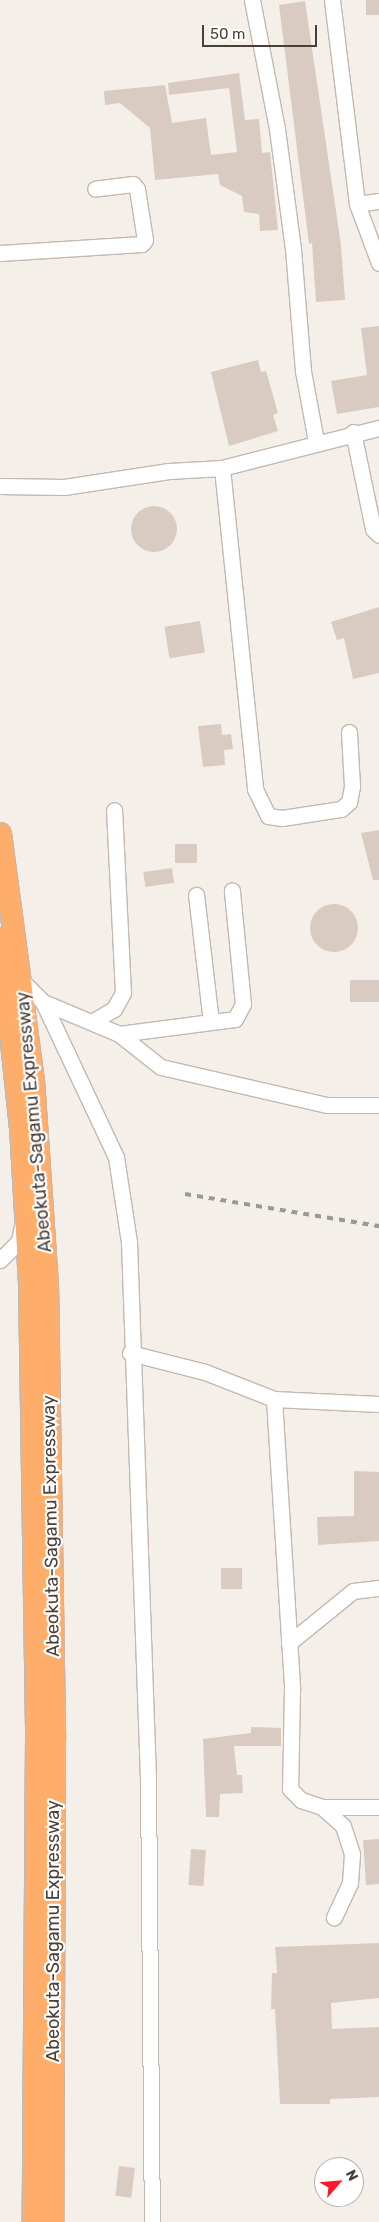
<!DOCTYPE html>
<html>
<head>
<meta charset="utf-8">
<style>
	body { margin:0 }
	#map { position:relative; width:379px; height:2222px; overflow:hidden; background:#f5efea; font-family:Rubik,sans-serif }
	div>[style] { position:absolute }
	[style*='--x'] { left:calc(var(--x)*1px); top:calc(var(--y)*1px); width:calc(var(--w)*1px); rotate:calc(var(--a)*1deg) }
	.building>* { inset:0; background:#dacbc2; transform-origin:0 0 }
	.round { border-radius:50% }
	.roads { filter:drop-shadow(1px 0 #c4b8af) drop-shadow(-1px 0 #c4b8af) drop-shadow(0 1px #c4b8af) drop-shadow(0 -1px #c4b8af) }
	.minor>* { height:15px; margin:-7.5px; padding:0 7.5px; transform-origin:7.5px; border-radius:7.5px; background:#fff }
	.highway>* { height:21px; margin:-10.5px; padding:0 10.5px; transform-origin:10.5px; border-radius:10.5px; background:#ffad6b }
	.rail>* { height:4px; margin-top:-2px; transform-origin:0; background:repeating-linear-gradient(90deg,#999 0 6px,transparent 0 12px) }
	span { translate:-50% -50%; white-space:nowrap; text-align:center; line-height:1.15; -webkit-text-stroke:4.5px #fff; paint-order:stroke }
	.street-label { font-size:18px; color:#4a3f38 }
	.north { position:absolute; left:314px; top:2157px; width:50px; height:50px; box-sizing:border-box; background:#fff; border:1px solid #b7b2af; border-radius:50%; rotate:63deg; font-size:14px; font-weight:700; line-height:20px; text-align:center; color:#4a3f38 }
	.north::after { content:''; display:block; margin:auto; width:18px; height:22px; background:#fe1829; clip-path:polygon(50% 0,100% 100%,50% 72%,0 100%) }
	.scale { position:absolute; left:202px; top:25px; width:115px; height:22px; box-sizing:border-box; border:2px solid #4a3f38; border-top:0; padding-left:6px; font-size:15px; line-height:18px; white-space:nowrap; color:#4a3f38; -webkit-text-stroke:4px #fff; paint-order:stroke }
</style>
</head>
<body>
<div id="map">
	<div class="building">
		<div style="left:366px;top:0;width:13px;height:15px"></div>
		<div style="clip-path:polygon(305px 1px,341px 245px,345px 300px,316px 302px,312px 243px,309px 244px,279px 5px)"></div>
		<div style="clip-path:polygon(239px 73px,245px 120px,259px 119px,262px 153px,270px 152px,278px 230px,260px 231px,259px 214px,244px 212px,242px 196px,220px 185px,218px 174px,155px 180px,150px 128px,120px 103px,105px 105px,104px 91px,165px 85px,172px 123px,206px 118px,211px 155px,237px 152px,229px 88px,169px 95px,168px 83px)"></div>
		<div style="clip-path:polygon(379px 326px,379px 407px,337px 414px,331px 381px,367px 375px,361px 328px)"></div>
		<div style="clip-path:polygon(258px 360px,261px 372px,266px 371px,278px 413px,273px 415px,278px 431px,229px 446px,211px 372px)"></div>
		<div class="round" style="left:131px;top:506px;width:46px;height:46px"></div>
		<div style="clip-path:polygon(379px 607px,379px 673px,353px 679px,344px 638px,337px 640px,331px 622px)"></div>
		<div style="left:200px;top:621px;width:32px;height:36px;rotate:81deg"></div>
		<div style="clip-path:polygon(221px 724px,222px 735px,231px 734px,233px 749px,224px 750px,225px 765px,203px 767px,198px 726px)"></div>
		<div style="clip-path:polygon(379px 830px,379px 880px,373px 880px,361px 833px)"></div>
		<div style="left:175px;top:844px;width:22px;height:19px"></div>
		<div style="left:172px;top:868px;width:15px;height:29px;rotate:82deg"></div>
		<div class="round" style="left:310px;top:904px;width:48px;height:48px"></div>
		<div style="left:379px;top:980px;width:22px;height:29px;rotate:90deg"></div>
		<div style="clip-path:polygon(354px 1471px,379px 1472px,379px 1541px,318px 1545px,317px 1517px,354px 1516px)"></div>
		<div style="left:221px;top:1568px;width:21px;height:21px"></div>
		<div style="clip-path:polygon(251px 1727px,281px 1728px,281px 1746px,234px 1746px,237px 1775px,242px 1775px,243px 1793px,220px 1794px,219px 1817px,206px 1817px,203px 1739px,251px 1733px)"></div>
		<div style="clip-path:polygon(379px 1839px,379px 1884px,366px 1885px,363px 1840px)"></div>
		<div style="left:191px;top:1849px;width:15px;height:36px;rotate:4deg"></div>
		<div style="clip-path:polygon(379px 1943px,379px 1998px,331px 2003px,332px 2029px,379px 2027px,379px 2097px,330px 2099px,330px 2104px,280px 2104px,275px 2009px,271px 2009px,272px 1973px,277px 1973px,275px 1947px)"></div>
		<div style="left:119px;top:2166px;width:16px;height:30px;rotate:7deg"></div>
	</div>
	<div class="roads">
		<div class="minor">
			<div style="--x:252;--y:0;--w:131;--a:79"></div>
			<div style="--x:277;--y:129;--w:121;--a:82.4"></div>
			<div style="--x:293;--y:249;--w:122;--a:85.3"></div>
			<div style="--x:303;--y:371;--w:71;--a:79.5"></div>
			<div style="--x:332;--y:0;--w:206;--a:83"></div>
			<div style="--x:357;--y:204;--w:63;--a:69.6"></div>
			<div style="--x:357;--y:204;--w:22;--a:-8"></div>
			<div style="--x:0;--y:253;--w:142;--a:-3.6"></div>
			<div style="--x:142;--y:244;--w:5;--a:-53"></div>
			<div style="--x:145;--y:240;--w:52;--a:-98.9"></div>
			<div style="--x:137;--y:189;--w:6;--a:-129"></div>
			<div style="--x:133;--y:184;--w:38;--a:173"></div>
			<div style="--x:353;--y:432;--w:99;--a:78.3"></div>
			<div style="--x:373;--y:529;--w:8;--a:45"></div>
			<div style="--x:222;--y:468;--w:323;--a:84.1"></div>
			<div style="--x:255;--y:789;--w:30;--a:64"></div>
			<div style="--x:268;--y:816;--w:14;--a:8"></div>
			<div style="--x:282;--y:818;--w:60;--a:-8.7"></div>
			<div style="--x:341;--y:809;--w:11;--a:-41"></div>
			<div style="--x:349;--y:802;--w:16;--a:-79"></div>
			<div style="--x:352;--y:786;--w:54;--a:-93.2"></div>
			<div style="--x:0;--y:486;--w:64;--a:0.9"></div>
			<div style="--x:64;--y:487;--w:106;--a:-8.7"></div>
			<div style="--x:169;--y:471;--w:53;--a:-3.2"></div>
			<div style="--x:222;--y:468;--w:162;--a:-14.3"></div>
			<div style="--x:17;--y:976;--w:37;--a:45"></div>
			<div style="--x:43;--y:1002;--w:171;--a:64.8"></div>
			<div style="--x:116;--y:1157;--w:86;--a:81.3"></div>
			<div style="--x:129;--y:1242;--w:535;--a:87.97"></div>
			<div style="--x:148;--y:1777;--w:445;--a:89.5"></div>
			<div style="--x:43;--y:1002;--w:82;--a:22.8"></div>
			<div style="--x:119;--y:1034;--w:53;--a:38.2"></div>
			<div style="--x:161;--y:1067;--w:170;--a:12.9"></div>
			<div style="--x:327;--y:1105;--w:52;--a:0"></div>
			<div style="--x:92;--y:1022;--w:26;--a:-31"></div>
			<div style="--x:114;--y:1009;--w:18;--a:-61"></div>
			<div style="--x:123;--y:993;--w:183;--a:-92.8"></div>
			<div style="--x:211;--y:1022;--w:24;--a:-7"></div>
			<div style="--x:235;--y:1019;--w:17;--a:-62"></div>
			<div style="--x:243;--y:1004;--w:114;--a:-95.6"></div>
			<div style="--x:119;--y:1034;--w:93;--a:-7.4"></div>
			<div style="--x:211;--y:1022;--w:128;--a:-96.7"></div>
			<div style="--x:0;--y:1260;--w:27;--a:-45"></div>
			<div style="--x:19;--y:1241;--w:15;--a:-79"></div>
			<div style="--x:130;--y:1353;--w:77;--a:14.2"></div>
			<div style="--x:205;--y:1372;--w:74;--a:21.4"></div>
			<div style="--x:274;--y:1399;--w:105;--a:2.7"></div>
			<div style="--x:274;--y:1399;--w:291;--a:86.4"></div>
			<div style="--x:292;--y:1689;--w:100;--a:91.1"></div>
			<div style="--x:290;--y:1789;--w:16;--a:45"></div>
			<div style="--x:301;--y:1800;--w:22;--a:18"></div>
			<div style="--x:322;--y:1807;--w:57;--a:0"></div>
			<div style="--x:289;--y:1643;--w:82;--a:-39.1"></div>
			<div style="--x:353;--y:1591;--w:26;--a:-7"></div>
			<div style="--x:322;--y:1807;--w:28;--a:42"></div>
			<div style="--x:343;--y:1826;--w:29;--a:72"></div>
			<div style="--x:352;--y:1854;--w:29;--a:94"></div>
			<div style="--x:350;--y:1883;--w:38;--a:115"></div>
		</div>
		<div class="highway">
			<div style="--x:0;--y:833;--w:248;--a:82.4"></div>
			<div style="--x:33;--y:1079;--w:203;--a:86.1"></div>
			<div style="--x:47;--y:1282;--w:456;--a:89.1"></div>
			<div style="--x:54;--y:1738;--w:484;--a:90.2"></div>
			<div style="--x:0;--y:938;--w:190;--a:84"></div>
			<div style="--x:20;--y:1127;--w:156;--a:86.7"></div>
			<div style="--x:29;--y:1283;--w:455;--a:89.1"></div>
			<div style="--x:36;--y:1738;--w:484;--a:90.4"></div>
		</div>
	</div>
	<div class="rail">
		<div style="--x:185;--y:1194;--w:197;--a:9.4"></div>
	</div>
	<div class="street-label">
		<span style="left:34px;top:1122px;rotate:-95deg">Abeokuta-Sagamu Expressway</span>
		<span style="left:51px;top:1526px;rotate:-91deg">Abeokuta-Sagamu Expressway</span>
		<span style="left:53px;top:1931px;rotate:-90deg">Abeokuta-Sagamu Expressway</span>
	</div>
	<div class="north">N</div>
	<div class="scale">50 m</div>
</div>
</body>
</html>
